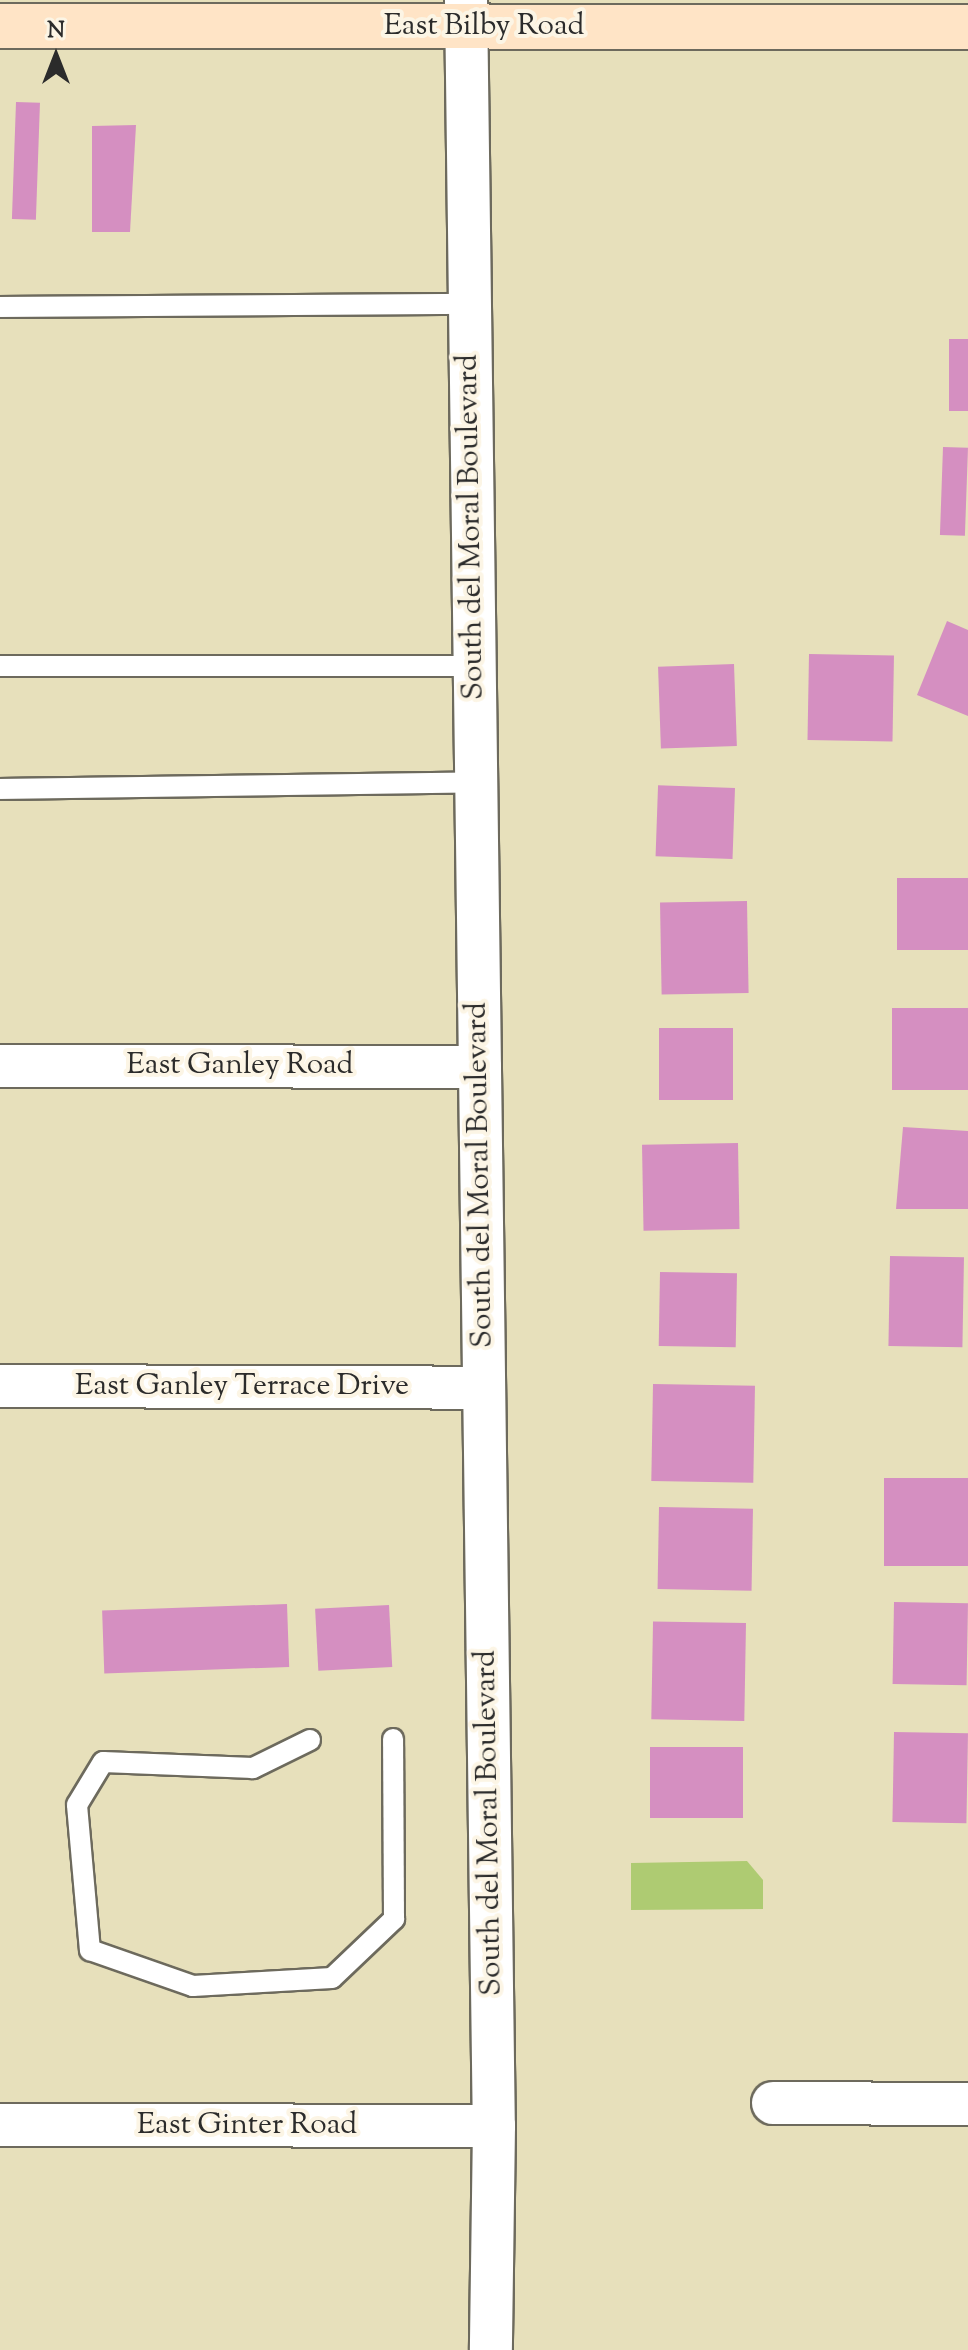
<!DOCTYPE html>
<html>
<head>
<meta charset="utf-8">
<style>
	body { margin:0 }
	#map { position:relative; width:968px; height:2350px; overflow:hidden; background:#e7e0bb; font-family:"Sorts Mill Goudy",serif }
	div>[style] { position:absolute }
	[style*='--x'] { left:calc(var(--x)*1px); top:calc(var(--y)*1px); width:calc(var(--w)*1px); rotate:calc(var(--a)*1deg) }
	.green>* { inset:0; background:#aecb72 }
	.building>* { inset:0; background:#d58fc1; transform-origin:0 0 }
	.roads { filter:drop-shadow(2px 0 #6d6a5d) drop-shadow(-2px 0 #6d6a5d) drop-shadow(0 2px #6d6a5d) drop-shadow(0 -2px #6d6a5d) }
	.lane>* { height:20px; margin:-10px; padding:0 10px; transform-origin:10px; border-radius:10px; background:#fff }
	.street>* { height:42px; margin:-21px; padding:0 21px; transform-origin:21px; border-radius:21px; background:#fff }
	.secondary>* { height:44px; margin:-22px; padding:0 22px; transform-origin:22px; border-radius:22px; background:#ffe4c6 }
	span { translate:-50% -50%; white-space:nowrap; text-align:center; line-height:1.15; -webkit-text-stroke:8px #fcf5e5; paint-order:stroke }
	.street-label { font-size:30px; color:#2b2b2b }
	.north { position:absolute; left:16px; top:16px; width:80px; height:80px; -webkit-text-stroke:6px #fcf5e5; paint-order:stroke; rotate:0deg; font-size:22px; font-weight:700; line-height:32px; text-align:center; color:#2b2b2b }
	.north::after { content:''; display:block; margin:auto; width:28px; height:36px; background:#2b2b2b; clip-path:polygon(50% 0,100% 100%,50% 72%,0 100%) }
</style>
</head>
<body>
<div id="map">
	<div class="green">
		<div style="clip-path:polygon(747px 1861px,763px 1880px,763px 1909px,631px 1910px,631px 1863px)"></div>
	</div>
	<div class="building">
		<div style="left:16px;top:102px;width:24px;height:117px;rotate:2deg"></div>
		<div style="clip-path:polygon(136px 125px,130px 232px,92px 232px,92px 126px)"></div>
		<div style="left:949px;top:339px;width:19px;height:72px"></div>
		<div style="left:943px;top:447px;width:25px;height:88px;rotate:2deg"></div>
		<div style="clip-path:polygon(947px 621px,968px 630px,968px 716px,917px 695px)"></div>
		<div style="left:809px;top:654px;width:85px;height:86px;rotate:1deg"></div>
		<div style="left:734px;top:664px;width:82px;height:76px;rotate:88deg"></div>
		<div style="left:735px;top:788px;width:71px;height:77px;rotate:92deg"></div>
		<div style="left:897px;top:878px;width:71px;height:72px"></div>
		<div style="left:747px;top:901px;width:92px;height:87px;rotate:89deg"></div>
		<div style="left:892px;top:1008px;width:76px;height:82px"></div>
		<div style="left:659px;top:1028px;width:74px;height:72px"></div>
		<div style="clip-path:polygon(903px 1127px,968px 1131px,968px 1209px,896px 1209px)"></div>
		<div style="left:738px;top:1143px;width:86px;height:96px;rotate:89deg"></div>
		<div style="left:890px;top:1256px;width:74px;height:90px;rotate:1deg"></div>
		<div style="left:660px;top:1272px;width:77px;height:74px;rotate:1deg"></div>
		<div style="left:653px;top:1384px;width:102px;height:97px;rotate:1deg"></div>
		<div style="left:884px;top:1478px;width:84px;height:88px"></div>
		<div style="left:659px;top:1507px;width:94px;height:82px;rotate:1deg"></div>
		<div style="left:894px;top:1602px;width:74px;height:82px;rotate:1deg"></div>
		<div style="left:287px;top:1604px;width:63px;height:185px;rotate:88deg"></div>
		<div style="left:389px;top:1605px;width:62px;height:74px;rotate:87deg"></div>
		<div style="left:746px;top:1623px;width:98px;height:93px;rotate:91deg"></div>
		<div style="left:894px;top:1732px;width:74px;height:90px;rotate:1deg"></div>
		<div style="left:650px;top:1747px;width:93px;height:71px"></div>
	</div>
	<div class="roads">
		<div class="lane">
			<div style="--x:0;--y:307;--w:469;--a:-0.4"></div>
			<div style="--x:0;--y:666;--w:474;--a:0"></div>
			<div style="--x:0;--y:789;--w:475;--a:-0.8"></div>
			<div style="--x:310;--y:1740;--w:64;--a:153.8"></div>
			<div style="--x:253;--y:1768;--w:150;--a:-177.7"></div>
			<div style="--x:103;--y:1762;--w:50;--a:121.2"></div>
			<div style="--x:77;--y:1805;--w:146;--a:84.9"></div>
			<div style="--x:90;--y:1950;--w:109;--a:19.3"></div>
			<div style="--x:193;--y:1986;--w:139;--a:-3.3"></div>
			<div style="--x:332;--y:1978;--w:86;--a:-43.6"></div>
			<div style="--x:394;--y:1919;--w:180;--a:-90.3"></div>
		</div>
		<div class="street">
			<div style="--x:466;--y:0;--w:2126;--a:89.25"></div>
			<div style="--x:494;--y:2126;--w:224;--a:90.8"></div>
			<div style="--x:0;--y:1066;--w:480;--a:0.1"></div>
			<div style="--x:0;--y:1386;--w:484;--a:0.2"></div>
			<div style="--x:773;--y:2103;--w:195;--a:0.3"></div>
			<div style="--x:0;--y:2125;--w:494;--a:0.1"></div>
		</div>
		<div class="secondary">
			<div style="--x:0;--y:26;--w:968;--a:0.06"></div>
		</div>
	</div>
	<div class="street-label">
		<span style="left:484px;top:27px">East Bilby Road</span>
		<span style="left:472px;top:527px;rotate:-91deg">South del Moral Boulevard</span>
		<span style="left:240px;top:1066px">East Ganley Road</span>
		<span style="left:481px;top:1175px;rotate:-91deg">South del Moral Boulevard</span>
		<span style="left:242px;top:1387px">East Ganley Terrace Drive</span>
		<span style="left:490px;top:1823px;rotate:-91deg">South del Moral Boulevard</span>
		<span style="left:247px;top:2126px">East Ginter Road</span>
	</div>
	<div class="north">N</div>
</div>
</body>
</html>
